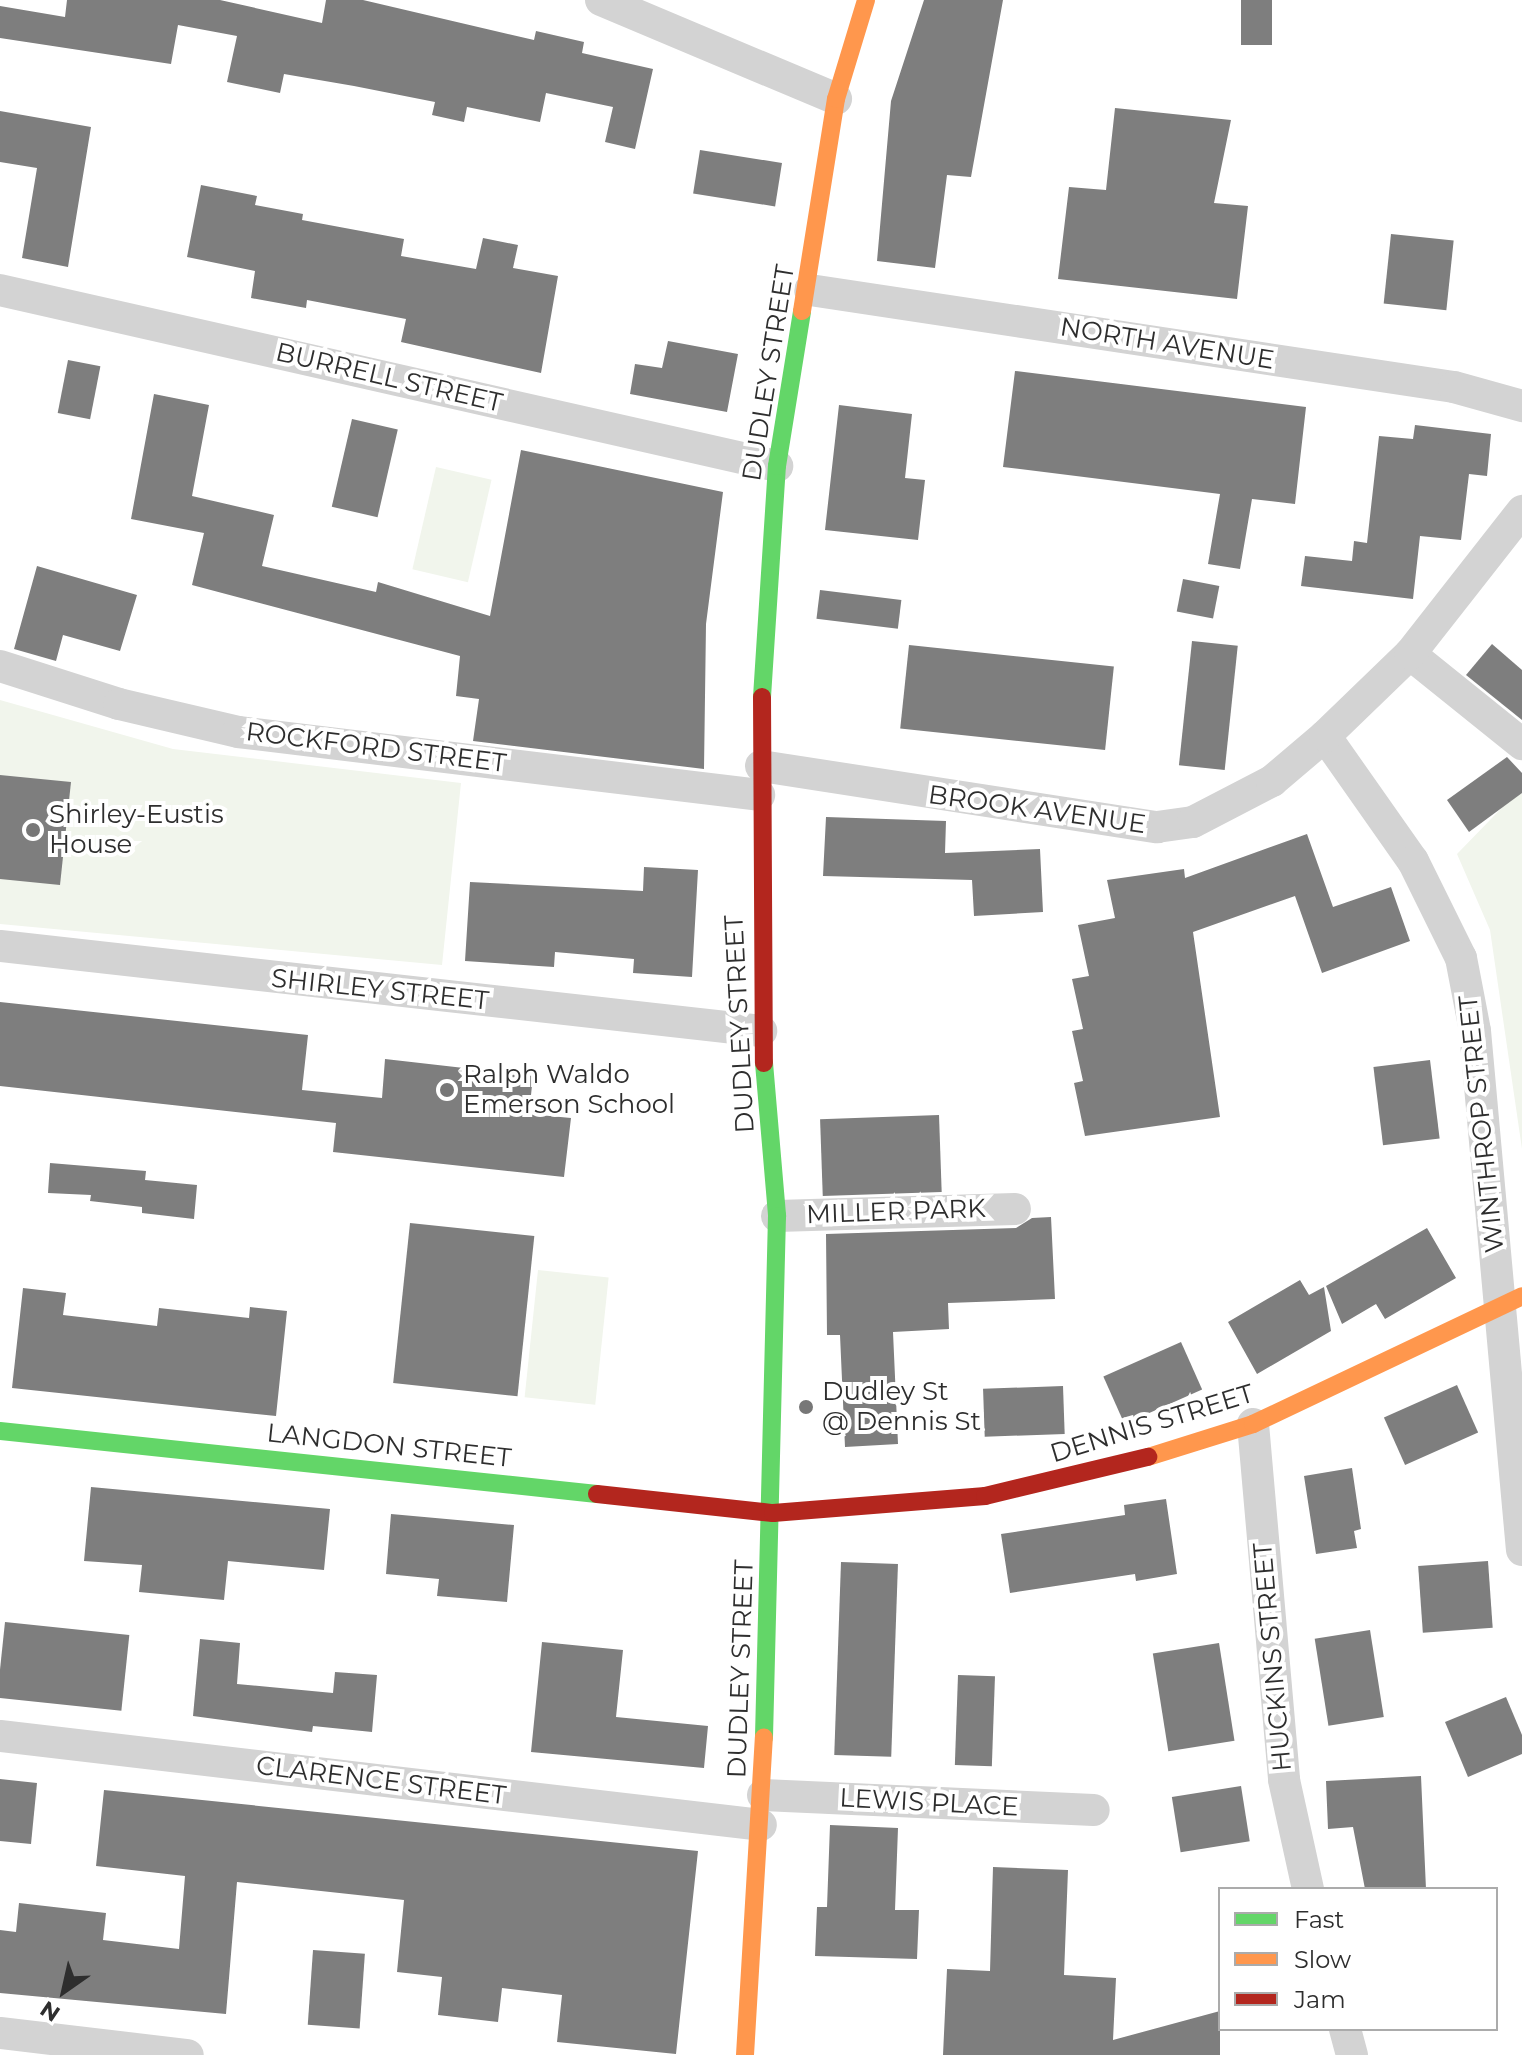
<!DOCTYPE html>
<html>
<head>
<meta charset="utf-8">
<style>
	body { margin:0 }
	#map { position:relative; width:1522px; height:2055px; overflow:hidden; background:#fff; font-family:Montserrat,sans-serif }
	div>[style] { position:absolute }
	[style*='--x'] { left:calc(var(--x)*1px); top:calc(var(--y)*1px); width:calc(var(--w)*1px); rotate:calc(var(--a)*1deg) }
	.green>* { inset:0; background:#f1f5ec; transform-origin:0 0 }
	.building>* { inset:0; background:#7e7e7e; transform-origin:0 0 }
	.street>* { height:32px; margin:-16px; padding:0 16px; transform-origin:16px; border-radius:16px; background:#d3d3d3 }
	.fast>* { height:18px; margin:-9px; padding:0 9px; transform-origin:9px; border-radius:9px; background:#63d668 }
	.slow>* { height:18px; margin:-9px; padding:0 9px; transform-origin:9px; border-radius:9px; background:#ff974d }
	.jam>* { height:18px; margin:-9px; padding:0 9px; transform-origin:9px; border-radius:9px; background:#b3261e }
	.dots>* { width:22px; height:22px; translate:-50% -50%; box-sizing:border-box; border:4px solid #fff; border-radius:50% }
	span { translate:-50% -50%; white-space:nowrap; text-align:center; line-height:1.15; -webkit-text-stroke:8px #fff; paint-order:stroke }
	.street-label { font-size:26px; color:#2e2e2e }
	.poi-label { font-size:26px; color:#2e2e2e }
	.left { translate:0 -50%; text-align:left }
	.legend { position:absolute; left:1218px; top:1887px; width:280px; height:144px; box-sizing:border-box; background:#fff; border:2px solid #ababab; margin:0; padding:10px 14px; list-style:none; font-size:24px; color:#2e2e2e }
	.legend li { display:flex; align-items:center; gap:16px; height:40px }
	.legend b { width:40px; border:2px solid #ababab }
	.north { position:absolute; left:24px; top:1951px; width:80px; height:80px; -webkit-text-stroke:6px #fff; paint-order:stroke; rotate:214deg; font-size:22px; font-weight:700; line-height:32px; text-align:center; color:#2e2e2e }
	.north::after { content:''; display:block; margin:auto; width:28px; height:36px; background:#2e2e2e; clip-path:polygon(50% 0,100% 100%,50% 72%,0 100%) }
</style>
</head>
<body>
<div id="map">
	<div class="green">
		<div style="left:436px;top:467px;width:57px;height:105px;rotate:13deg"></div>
		<div style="clip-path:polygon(0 700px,173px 749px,461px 783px,442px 965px,0 924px)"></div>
		<div style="clip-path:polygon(1522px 787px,1522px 1149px,1490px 930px,1457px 854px)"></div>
		<div style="left:538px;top:1270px;width:71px;height:128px;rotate:6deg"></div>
	</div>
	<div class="building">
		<div style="clip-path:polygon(67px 0,220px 0,322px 23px,326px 0,363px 0,534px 40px,536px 31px,584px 42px,582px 53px,653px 69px,635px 149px,605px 142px,613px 107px,546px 93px,540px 122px,467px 107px,464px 122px,432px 115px,435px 102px,354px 86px,284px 74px,280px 93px,227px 82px,237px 36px,178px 25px,171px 64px,0 38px,0 6px,65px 17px)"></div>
		<div style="clip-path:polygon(924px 0,1003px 0,971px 177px,947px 175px,935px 268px,877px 261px,891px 101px)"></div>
		<div style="left:1241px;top:0;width:31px;height:45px"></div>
		<div style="clip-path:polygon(1115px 108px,1231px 120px,1214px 203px,1248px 206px,1237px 299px,1058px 279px,1069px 187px,1106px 190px)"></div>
		<div style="clip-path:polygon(0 111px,91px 127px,68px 267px,22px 258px,37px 168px,0 162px)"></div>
		<div style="left:700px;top:150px;width:83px;height:44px;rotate:9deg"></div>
		<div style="clip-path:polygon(201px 185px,257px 196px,255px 205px,303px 214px,302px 220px,404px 239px,401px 256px,476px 269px,483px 238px,518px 245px,513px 268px,558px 276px,541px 373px,401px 342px,406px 319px,307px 300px,306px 308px,251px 298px,255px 271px,187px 257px)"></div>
		<div style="left:1391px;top:234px;width:63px;height:70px;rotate:6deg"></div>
		<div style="clip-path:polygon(668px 341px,738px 354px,727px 412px,630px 394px,635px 364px,662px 368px)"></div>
		<div style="left:68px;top:360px;width:33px;height:54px;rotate:11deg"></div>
		<div style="clip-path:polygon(1015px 371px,1306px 407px,1295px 504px,1252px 499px,1240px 569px,1208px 564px,1220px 494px,1003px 467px)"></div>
		<div style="clip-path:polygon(154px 394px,209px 405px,192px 496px,274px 515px,262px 566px,376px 592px,378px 582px,490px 616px,521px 450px,723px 492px,706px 624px,704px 769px,473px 741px,479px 699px,456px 696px,460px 656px,192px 585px,204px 533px,131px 519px)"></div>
		<div style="clip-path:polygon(839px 405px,912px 414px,905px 478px,925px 480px,918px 540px,825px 530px)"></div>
		<div style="left:352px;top:419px;width:47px;height:90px;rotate:13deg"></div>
		<div style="clip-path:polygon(1415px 425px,1491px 434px,1487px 476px,1469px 474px,1461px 540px,1420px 536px,1413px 599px,1301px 586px,1305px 556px,1352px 561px,1354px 541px,1367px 543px,1379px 436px,1413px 439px)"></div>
		<div style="clip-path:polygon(37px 566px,137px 595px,120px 651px,63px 635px,56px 661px,14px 649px)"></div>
		<div style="left:1183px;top:579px;width:37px;height:33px;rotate:11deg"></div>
		<div style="left:820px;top:590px;width:82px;height:29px;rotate:7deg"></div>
		<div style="left:1192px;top:641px;width:46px;height:125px;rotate:6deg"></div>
		<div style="clip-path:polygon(1492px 644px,1522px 670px,1522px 720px,1466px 675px)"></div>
		<div style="left:909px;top:645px;width:206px;height:84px;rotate:6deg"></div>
		<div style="clip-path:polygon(1507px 757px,1522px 773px,1522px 793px,1469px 832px,1447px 800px)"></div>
		<div style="clip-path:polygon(0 775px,71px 782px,60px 885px,0 879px)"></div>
		<div style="clip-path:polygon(826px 817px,946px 821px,945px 853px,1040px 849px,1043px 912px,974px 916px,972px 880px,823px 876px)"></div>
		<div style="clip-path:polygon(1307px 834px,1333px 907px,1391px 887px,1410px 941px,1322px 973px,1295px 896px,1193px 932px,1220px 1117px,1085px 1136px,1074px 1083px,1083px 1081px,1072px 1031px,1083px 1029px,1072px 979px,1089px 976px,1078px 925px,1115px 918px,1107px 880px,1184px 869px,1185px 878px)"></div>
		<div style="clip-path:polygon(644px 867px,698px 870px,692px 977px,633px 973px,634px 959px,555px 952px,554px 967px,465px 961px,470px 882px,643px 891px)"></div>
		<div style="clip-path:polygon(0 1002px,308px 1035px,302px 1090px,382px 1098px,385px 1059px,533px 1076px,529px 1114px,571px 1118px,564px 1177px,333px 1152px,336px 1123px,0 1086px)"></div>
		<div style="left:1430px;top:1060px;width:79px;height:57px;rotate:83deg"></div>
		<div style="left:939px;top:1115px;width:77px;height:119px;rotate:88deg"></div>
		<div style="clip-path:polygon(50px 1163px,146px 1171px,145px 1180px,197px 1185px,194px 1219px,142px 1213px,142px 1207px,90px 1201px,91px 1195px,48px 1193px)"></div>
		<div style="clip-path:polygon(1051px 1217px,1055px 1299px,948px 1303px,949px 1329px,893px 1332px,898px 1444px,845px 1447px,840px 1335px,827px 1335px,826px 1234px,1016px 1228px,1032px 1218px)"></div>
		<div style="left:410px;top:1223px;width:125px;height:161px;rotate:6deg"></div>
		<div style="clip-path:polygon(1427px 1228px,1456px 1278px,1385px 1319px,1376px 1304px,1342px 1324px,1326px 1286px)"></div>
		<div style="clip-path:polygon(1300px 1280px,1309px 1295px,1324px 1287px,1331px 1331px,1257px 1374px,1228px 1322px)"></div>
		<div style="clip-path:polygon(23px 1288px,66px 1293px,63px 1315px,157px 1326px,159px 1308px,249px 1318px,250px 1307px,287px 1311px,276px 1416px,12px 1388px)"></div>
		<div style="left:1181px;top:1342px;width:52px;height:85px;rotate:66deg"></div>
		<div style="left:1457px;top:1385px;width:52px;height:80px;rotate:66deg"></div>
		<div style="left:1063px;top:1386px;width:48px;height:80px;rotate:88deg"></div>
		<div style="clip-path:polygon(1352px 1468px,1361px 1529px,1354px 1531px,1357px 1548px,1316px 1554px,1304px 1476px)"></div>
		<div style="clip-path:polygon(91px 1487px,330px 1509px,324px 1570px,228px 1561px,224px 1600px,139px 1592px,142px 1565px,84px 1561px)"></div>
		<div style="clip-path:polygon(1166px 1499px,1177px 1574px,1136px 1581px,1135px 1574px,1010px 1593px,1001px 1534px,1125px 1515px,1124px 1505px)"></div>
		<div style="clip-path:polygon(391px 1514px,514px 1525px,507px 1602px,437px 1596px,439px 1579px,386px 1574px)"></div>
		<div style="left:1488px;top:1561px;width:67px;height:70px;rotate:86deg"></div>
		<div style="left:841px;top:1562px;width:57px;height:193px;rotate:2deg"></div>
		<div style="left:5px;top:1622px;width:125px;height:76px;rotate:6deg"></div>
		<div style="left:1370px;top:1630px;width:88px;height:56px;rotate:81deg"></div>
		<div style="clip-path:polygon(200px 1639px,240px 1643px,237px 1684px,333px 1693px,335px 1672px,377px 1675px,372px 1732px,313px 1726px,312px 1732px,193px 1716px)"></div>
		<div style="clip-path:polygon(542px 1642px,623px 1650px,616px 1717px,708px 1726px,704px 1768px,531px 1752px)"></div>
		<div style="left:1219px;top:1643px;width:99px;height:67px;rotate:81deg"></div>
		<div style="left:958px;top:1675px;width:37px;height:90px;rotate:2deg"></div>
		<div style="clip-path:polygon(1506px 1697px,1522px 1735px,1522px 1754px,1468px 1777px,1445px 1722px)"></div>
		<div style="clip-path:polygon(1421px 1776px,1426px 1889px,1365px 1889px,1353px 1827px,1328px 1829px,1326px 1781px)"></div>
		<div style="clip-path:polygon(0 1779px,37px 1783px,31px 1844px,0 1841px)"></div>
		<div style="left:1241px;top:1786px;width:56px;height:70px;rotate:81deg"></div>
		<div style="clip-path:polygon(104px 1790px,698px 1851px,676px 2054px,557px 2042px,562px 1995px,502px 1988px,498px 2022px,438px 2015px,442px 1977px,397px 1972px,404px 1900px,237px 1882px,226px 2014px,0 1993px,0 1930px,16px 1932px,19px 1903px,106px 1913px,103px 1940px,179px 1949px,185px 1876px,96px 1866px)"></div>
		<div style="clip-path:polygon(830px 1825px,898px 1828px,895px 1910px,919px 1910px,917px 1959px,815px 1956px,817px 1907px,827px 1907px)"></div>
		<div style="clip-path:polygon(993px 1867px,1068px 1870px,1064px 1975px,1116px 1978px,1113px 2040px,1220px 2011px,1220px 2055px,943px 2055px,947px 1969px,990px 1971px)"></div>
		<div style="left:313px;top:1950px;width:52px;height:75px;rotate:4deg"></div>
	</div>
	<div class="street">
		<div style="--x:601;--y:0;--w:255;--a:22.8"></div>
		<div style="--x:0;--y:290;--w:797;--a:12.76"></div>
		<div style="--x:810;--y:290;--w:651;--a:8.57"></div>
		<div style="--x:1454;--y:387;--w:71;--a:15.6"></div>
		<div style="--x:1410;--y:654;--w:144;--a:38.8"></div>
		<div style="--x:0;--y:666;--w:125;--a:17.7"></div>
		<div style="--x:119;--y:704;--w:122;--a:13.2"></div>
		<div style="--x:238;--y:732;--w:525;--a:6.89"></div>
		<div style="--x:1325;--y:736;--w:153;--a:54.9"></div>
		<div style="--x:1413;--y:861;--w:108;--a:63.7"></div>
		<div style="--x:1461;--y:958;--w:74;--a:79.1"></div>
		<div style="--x:1475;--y:1031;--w:521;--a:84.83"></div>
		<div style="--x:761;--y:766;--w:401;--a:8.8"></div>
		<div style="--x:1157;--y:827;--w:36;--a:-8"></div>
		<div style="--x:1193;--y:822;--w:89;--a:-27.4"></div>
		<div style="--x:1272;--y:781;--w:70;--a:-40.3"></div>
		<div style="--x:1325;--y:736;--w:118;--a:-44"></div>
		<div style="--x:1410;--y:654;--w:182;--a:-51.9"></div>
		<div style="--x:0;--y:946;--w:766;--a:6.37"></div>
		<div style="--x:777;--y:1216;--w:238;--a:-1.7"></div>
		<div style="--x:1253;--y:1424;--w:357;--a:85"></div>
		<div style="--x:1284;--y:1780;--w:112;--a:77.6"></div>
		<div style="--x:0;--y:1736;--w:766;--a:6.67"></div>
		<div style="--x:763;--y:1795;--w:331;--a:2.6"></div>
		<div style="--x:1345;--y:2029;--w:27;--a:75"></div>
		<div style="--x:0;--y:2033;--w:189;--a:6.7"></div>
	</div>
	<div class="fast">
		<div style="--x:762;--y:697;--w:231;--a:-86.3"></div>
		<div style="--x:777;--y:466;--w:157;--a:-80.8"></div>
		<div style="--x:764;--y:1063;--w:154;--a:85.1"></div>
		<div style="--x:777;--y:1216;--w:522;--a:91.43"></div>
		<div style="--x:0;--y:1431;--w:600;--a:6.02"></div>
	</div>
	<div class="slow">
		<div style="--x:802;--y:311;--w:215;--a:-80.9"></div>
		<div style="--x:836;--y:99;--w:103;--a:-73.1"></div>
		<div style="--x:1148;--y:1457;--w:110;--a:-17.4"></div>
		<div style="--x:1253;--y:1424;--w:298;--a:-25.4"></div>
		<div style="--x:745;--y:2055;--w:318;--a:-86.6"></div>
	</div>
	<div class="jam">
		<div style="--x:762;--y:697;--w:366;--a:89.7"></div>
		<div style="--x:597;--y:1494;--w:177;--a:6.2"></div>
		<div style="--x:773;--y:1513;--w:213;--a:-4.6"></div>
		<div style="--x:985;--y:1496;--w:168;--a:-13.5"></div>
	</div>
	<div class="dots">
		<div style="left:33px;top:830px;background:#777"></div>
		<div style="left:447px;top:1090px;background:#777"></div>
		<div style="left:806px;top:1407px;background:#777"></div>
	</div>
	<div class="street-label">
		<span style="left:1167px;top:344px;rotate:9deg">NORTH AVENUE</span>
		<span style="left:769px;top:373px;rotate:-81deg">DUDLEY STREET</span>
		<span style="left:389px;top:378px;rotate:13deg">BURRELL STREET</span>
		<span style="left:376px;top:748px;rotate:7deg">ROCKFORD STREET</span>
		<span style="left:1037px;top:810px;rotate:8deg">BROOK AVENUE</span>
		<span style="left:380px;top:990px;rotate:6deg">SHIRLEY STREET</span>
		<span style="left:740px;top:1024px;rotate:-93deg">DUDLEY STREET</span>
		<span style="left:1482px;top:1124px;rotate:-96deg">WINTHROP STREET</span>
		<span style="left:896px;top:1212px;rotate:-2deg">MILLER PARK</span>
		<span style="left:1152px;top:1424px;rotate:-17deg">DENNIS STREET</span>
		<span style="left:389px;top:1446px;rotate:6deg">LANGDON STREET</span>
		<span style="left:1273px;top:1657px;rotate:-95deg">HUCKINS STREET</span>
		<span style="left:741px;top:1669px;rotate:-88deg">DUDLEY STREET</span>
		<span style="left:381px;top:1781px;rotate:7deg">CLARENCE STREET</span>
		<span style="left:929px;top:1803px;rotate:3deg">LEWIS PLACE</span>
	</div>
	<div class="poi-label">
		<span class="left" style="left:49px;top:830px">Shirley-Eustis<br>House</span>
		<span class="left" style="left:463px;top:1090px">Ralph Waldo<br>Emerson School</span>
		<span class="left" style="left:822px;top:1407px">Dudley St<br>@ Dennis St</span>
	</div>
	<ul class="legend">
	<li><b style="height:10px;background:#63d668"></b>Fast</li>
	<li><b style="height:10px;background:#ff974d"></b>Slow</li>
	<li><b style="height:10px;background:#b3261e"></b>Jam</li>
	</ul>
	<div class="north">N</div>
</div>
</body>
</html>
